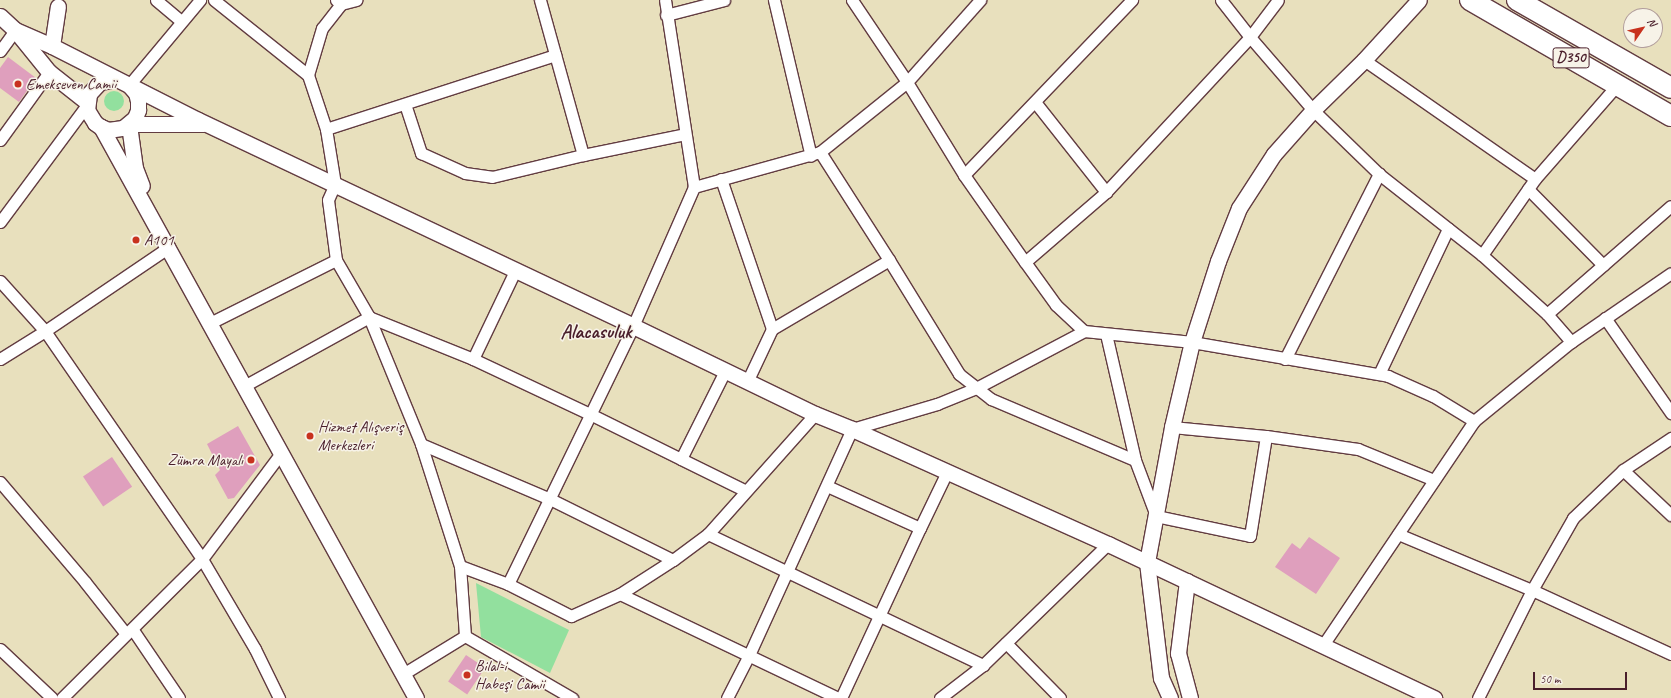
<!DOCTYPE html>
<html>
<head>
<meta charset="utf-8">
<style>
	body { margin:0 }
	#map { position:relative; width:1671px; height:698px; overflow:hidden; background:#e8e0bd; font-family:Caveat,sans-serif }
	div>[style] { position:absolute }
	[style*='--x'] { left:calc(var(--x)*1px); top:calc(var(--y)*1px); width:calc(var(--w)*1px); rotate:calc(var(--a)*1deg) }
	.green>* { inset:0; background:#92e09e }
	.round { border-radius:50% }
	.building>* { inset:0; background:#df9fbd; transform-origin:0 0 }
	.roads { filter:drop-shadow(1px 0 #623c41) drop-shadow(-1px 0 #623c41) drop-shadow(0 1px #623c41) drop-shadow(0 -1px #623c41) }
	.street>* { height:11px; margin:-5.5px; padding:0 5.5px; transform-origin:5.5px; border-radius:5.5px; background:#fff }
	.secondary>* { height:15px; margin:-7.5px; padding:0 7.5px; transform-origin:7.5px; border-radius:7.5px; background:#fff }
	.highway>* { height:20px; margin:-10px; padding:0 10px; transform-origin:10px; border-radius:10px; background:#fff }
	.dots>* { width:11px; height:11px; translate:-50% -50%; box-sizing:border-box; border:2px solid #f7f3e8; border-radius:50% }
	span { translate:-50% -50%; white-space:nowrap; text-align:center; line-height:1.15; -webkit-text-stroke:3px #f7f3e8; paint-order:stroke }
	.shield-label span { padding:1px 3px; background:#f7f3e8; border:1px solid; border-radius:3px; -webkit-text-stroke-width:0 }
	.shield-label { font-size:15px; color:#4a1f2b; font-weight:700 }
	.poi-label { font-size:16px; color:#4a1f2b }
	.left { translate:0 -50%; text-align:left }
	.right { translate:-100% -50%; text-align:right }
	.district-label { font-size:20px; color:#4a1f2b; font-weight:700 }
	.north { position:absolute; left:1623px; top:8px; width:40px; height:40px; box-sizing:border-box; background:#f7f3e8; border:1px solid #b29e9c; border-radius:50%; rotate:56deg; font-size:11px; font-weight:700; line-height:16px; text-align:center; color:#4a1f2b }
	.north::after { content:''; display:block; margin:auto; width:14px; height:18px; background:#c8321e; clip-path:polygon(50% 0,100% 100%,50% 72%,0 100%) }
	.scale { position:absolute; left:1533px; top:672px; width:94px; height:18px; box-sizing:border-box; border:2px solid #4a1f2b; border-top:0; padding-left:5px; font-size:12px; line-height:14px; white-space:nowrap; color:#4a1f2b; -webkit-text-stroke:3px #f7f3e8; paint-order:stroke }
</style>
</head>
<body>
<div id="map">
	<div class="green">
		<div class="round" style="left:104px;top:91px;width:20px;height:20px"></div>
		<div style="clip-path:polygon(476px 583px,569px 630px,550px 673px,481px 637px)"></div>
	</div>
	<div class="building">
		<div style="clip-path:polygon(8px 57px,36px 78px,19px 102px,0 88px,0 68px)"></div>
		<div style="clip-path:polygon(238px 426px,260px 465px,234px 498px,228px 499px,215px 475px,220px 470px,207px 444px)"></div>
		<div style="left:112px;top:457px;width:36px;height:35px;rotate:56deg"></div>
		<div style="clip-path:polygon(1309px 537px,1340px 558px,1316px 594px,1275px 567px,1292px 543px,1300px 549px)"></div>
		<div style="left:466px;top:655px;width:23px;height:32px;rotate:34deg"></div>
	</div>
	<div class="roads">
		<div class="street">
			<div style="--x:156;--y:0;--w:33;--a:40"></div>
			<div style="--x:214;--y:0;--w:120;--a:38.6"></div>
			<div style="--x:336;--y:0;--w:6;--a:39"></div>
			<div style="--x:341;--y:4;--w:16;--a:-15"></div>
			<div style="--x:540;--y:0;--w:161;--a:74.5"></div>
			<div style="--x:774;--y:0;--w:160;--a:76.7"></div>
			<div style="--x:852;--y:0;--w:99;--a:56.1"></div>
			<div style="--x:907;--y:82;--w:109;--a:58.5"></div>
			<div style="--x:964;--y:175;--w:106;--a:55"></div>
			<div style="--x:1025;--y:262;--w:53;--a:54.2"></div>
			<div style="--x:1056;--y:305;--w:38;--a:43"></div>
			<div style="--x:1084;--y:331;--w:109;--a:5.8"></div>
			<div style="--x:1192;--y:342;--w:199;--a:9.8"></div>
			<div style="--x:1388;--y:376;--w:49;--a:24"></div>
			<div style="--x:1433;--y:396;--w:48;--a:31.4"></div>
			<div style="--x:1221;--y:0;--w:47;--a:51.9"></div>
			<div style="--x:1250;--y:37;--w:96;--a:49.2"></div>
			<div style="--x:1313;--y:110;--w:92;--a:44.1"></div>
			<div style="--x:1379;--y:174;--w:131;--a:38.2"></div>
			<div style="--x:1482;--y:255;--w:88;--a:42.2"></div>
			<div style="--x:1547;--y:314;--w:37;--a:49"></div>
			<div style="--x:341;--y:4;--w:31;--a:128"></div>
			<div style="--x:322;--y:28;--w:49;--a:106.6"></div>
			<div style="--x:308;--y:75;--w:57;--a:71.6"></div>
			<div style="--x:326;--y:129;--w:56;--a:80.7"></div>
			<div style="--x:335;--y:184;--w:17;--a:114"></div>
			<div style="--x:328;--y:200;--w:61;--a:82.4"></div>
			<div style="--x:336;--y:260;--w:66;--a:59.9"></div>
			<div style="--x:369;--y:317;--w:137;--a:67.7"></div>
			<div style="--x:421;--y:444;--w:128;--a:72.3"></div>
			<div style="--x:460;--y:566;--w:70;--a:85.9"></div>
			<div style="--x:666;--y:15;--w:60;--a:-14.5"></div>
			<div style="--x:0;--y:51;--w:26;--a:-54"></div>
			<div style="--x:1364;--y:60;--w:208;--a:34.8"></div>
			<div style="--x:129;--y:85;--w:111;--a:-50.1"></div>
			<div style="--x:1035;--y:102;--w:115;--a:51.7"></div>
			<div style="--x:405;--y:104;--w:52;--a:71.9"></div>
			<div style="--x:421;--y:153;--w:48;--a:24.4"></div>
			<div style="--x:465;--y:173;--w:27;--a:8"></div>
			<div style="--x:492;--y:177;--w:94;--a:-13.6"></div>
			<div style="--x:583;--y:155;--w:104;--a:-11.6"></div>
			<div style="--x:326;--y:129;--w:241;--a:-17.9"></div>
			<div style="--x:0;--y:140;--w:84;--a:-54.2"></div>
			<div style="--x:820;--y:152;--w:128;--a:57.4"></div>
			<div style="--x:889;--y:260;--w:134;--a:58.4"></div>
			<div style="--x:959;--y:374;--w:41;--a:38"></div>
			<div style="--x:991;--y:399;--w:156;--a:23"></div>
			<div style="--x:964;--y:175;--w:243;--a:-46.2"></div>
			<div style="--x:721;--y:179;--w:158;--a:71.2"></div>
			<div style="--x:772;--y:329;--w:59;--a:115.3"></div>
			<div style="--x:694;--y:187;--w:131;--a:-15.5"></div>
			<div style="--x:820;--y:152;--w:112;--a:-38.8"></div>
			<div style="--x:907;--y:82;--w:110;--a:-48.3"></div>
			<div style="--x:1528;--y:189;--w:107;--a:45.4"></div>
			<div style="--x:0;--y:222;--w:146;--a:-53.4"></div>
			<div style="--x:1482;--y:255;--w:93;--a:-55.1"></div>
			<div style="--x:1535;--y:179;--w:125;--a:-48.9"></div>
			<div style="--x:1025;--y:262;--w:107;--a:-40.8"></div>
			<div style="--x:1106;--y:192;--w:212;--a:-47.1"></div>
			<div style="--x:1250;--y:37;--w:46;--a:-52.9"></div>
			<div style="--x:0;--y:281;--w:67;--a:48"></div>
			<div style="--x:45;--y:331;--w:277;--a:55.4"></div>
			<div style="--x:202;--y:559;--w:104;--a:59.5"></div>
			<div style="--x:255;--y:649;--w:55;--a:63.9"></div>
			<div style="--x:1547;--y:314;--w:164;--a:-41.1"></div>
			<div style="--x:1605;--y:318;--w:116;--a:55.2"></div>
			<div style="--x:210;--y:323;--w:141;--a:-26.6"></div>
			<div style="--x:772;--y:329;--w:136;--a:-30.5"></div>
			<div style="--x:1106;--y:334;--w:129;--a:77"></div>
			<div style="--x:1135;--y:460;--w:60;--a:69.4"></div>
			<div style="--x:1156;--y:516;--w:96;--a:12"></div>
			<div style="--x:1250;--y:536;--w:101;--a:-80.9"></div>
			<div style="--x:0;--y:359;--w:53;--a:-31.9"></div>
			<div style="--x:45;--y:331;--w:150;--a:-34.1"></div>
			<div style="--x:473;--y:359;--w:98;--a:-64.5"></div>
			<div style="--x:1285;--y:359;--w:208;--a:-63.1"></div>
			<div style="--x:725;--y:371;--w:98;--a:116.6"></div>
			<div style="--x:681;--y:459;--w:72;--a:26.2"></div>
			<div style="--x:1379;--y:374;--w:161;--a:-64.6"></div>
			<div style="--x:244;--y:386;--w:143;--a:-28.9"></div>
			<div style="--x:369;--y:317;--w:112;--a:22"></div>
			<div style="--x:473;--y:359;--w:132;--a:25.2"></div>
			<div style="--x:592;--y:415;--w:99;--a:26.3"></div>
			<div style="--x:1172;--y:427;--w:94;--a:5.5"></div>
			<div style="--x:1266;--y:436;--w:93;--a:8"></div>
			<div style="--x:1358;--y:449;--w:82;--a:22.2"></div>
			<div style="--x:421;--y:444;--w:140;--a:23.1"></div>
			<div style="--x:550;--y:499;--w:137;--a:26.4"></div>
			<div style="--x:1623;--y:470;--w:66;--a:43.2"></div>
			<div style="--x:0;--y:482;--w:131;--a:49.6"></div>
			<div style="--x:85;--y:582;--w:66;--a:51.7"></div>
			<div style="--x:827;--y:486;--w:102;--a:24.3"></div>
			<div style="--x:708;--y:534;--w:305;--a:25.5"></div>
			<div style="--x:1398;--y:534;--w:145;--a:22.7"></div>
			<div style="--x:1532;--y:590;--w:153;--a:24.7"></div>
			<div style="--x:460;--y:566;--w:51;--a:20.6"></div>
			<div style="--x:508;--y:584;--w:71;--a:26.9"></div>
			<div style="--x:571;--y:616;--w:54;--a:-24.2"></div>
			<div style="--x:620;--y:594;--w:63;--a:-32.7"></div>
			<div style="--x:673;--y:560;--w:44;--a:-36.6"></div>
			<div style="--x:708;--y:534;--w:161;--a:-48.3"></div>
			<div style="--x:508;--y:584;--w:287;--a:-64.1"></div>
			<div style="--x:633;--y:326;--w:152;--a:-66.3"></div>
			<div style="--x:694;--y:187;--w:189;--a:-98.8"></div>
			<div style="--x:620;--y:594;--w:242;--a:25.5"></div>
			<div style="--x:133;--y:630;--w:82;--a:55.9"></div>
			<div style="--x:1006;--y:643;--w:77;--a:45.5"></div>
			<div style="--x:1323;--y:645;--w:270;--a:-56"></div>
			<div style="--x:1474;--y:421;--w:125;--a:-39.2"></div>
			<div style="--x:1571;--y:342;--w:121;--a:-34.6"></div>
			<div style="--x:0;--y:649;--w:71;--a:43.3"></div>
			<div style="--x:403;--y:674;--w:73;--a:-31.5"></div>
			<div style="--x:465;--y:636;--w:124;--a:30.1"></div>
			<div style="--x:62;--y:698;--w:197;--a:-44.8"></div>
			<div style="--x:202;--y:559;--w:132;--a:-53.3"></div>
			<div style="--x:727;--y:698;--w:48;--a:-62.9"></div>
			<div style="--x:749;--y:655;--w:248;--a:-65.5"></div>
			<div style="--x:852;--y:429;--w:89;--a:-16.4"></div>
			<div style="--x:937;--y:404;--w:42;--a:-22.3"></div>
			<div style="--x:976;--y:388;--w:122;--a:-27.8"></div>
			<div style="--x:841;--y:698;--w:187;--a:-65.1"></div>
			<div style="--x:920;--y:528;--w:62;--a:-64.3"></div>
			<div style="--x:940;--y:698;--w:54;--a:-37.5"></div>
			<div style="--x:983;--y:665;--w:174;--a:-44.1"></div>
			<div style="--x:1478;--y:698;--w:121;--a:-63.4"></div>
			<div style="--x:1532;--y:590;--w:83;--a:-60.3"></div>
			<div style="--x:1573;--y:518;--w:69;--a:-43.8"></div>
			<div style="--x:1623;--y:470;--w:58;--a:-33.7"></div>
		</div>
		<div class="secondary">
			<div style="--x:0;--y:16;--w:21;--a:43"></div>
			<div style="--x:15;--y:30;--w:54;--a:51"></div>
			<div style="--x:49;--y:72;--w:48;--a:38.3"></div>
			<div style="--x:15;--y:30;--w:40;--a:23.4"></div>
			<div style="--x:52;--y:46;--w:164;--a:26.9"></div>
			<div style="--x:198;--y:120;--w:481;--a:25.3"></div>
			<div style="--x:633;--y:326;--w:202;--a:25.8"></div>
			<div style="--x:815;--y:414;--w:40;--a:22"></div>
			<div style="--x:852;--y:429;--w:281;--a:24.2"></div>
			<div style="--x:1108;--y:544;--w:361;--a:25.3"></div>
			<div style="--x:52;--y:46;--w:40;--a:-81.5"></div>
			<div style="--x:116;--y:79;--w:16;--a:169"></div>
			<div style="--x:100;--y:82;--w:16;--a:133"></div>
			<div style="--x:89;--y:94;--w:16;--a:97"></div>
			<div style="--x:87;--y:110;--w:15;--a:58"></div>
			<div style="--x:95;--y:123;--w:7;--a:34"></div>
			<div style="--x:101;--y:127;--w:8;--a:23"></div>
			<div style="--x:108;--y:130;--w:15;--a:-8"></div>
			<div style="--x:123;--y:128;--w:16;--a:-40"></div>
			<div style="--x:135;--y:118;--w:9;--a:-69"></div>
			<div style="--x:138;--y:110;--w:9;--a:-90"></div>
			<div style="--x:138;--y:101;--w:8;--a:-104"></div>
			<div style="--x:136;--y:93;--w:9;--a:-131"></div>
			<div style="--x:129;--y:124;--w:74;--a:0"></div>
			<div style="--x:129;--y:125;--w:43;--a:82.1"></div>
			<div style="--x:135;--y:168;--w:19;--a:69"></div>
			<div style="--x:101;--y:127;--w:652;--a:61.12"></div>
			<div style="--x:1187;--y:581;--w:73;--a:97.1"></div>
			<div style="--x:1178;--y:653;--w:47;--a:75.1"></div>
			<div style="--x:1170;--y:698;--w:22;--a:-114"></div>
			<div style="--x:1161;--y:678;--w:117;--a:-96.9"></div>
			<div style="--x:1147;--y:562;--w:137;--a:-79.5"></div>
			<div style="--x:1172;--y:427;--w:87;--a:-76.8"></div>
			<div style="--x:1192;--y:342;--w:85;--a:-72.2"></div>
			<div style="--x:1218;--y:261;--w:57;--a:-68.4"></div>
			<div style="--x:1239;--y:208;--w:64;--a:-57.1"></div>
			<div style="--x:1274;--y:154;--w:59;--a:-48.4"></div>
			<div style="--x:1313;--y:110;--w:71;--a:-44.4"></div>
			<div style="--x:1364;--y:60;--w:81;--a:-47.5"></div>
		</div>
		<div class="highway">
			<div style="--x:1470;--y:0;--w:232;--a:30"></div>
			<div style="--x:1517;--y:0;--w:177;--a:29.7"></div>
		</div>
	</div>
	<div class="dots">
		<div style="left:18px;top:84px;background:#c8321e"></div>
		<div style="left:136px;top:240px;background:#c8321e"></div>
		<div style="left:310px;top:436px;background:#c8321e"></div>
		<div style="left:251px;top:460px;background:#c8321e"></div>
		<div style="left:467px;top:675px;background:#c8321e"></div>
	</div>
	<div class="shield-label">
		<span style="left:1571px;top:58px">D350</span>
	</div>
	<div class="poi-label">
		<span class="left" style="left:26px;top:84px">Emekseven Camii</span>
		<span class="left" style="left:144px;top:240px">A101</span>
		<span class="left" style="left:318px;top:436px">Hizmet Alışveriş<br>Merkezleri</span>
		<span class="right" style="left:243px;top:460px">Zümra Mayalı</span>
		<span class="left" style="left:475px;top:675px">Bilal-i<br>Habeşi Camii</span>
	</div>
	<div class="district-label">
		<span style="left:596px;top:331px">Alacasuluk</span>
	</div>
	<div class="north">N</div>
	<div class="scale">50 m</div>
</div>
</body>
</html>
